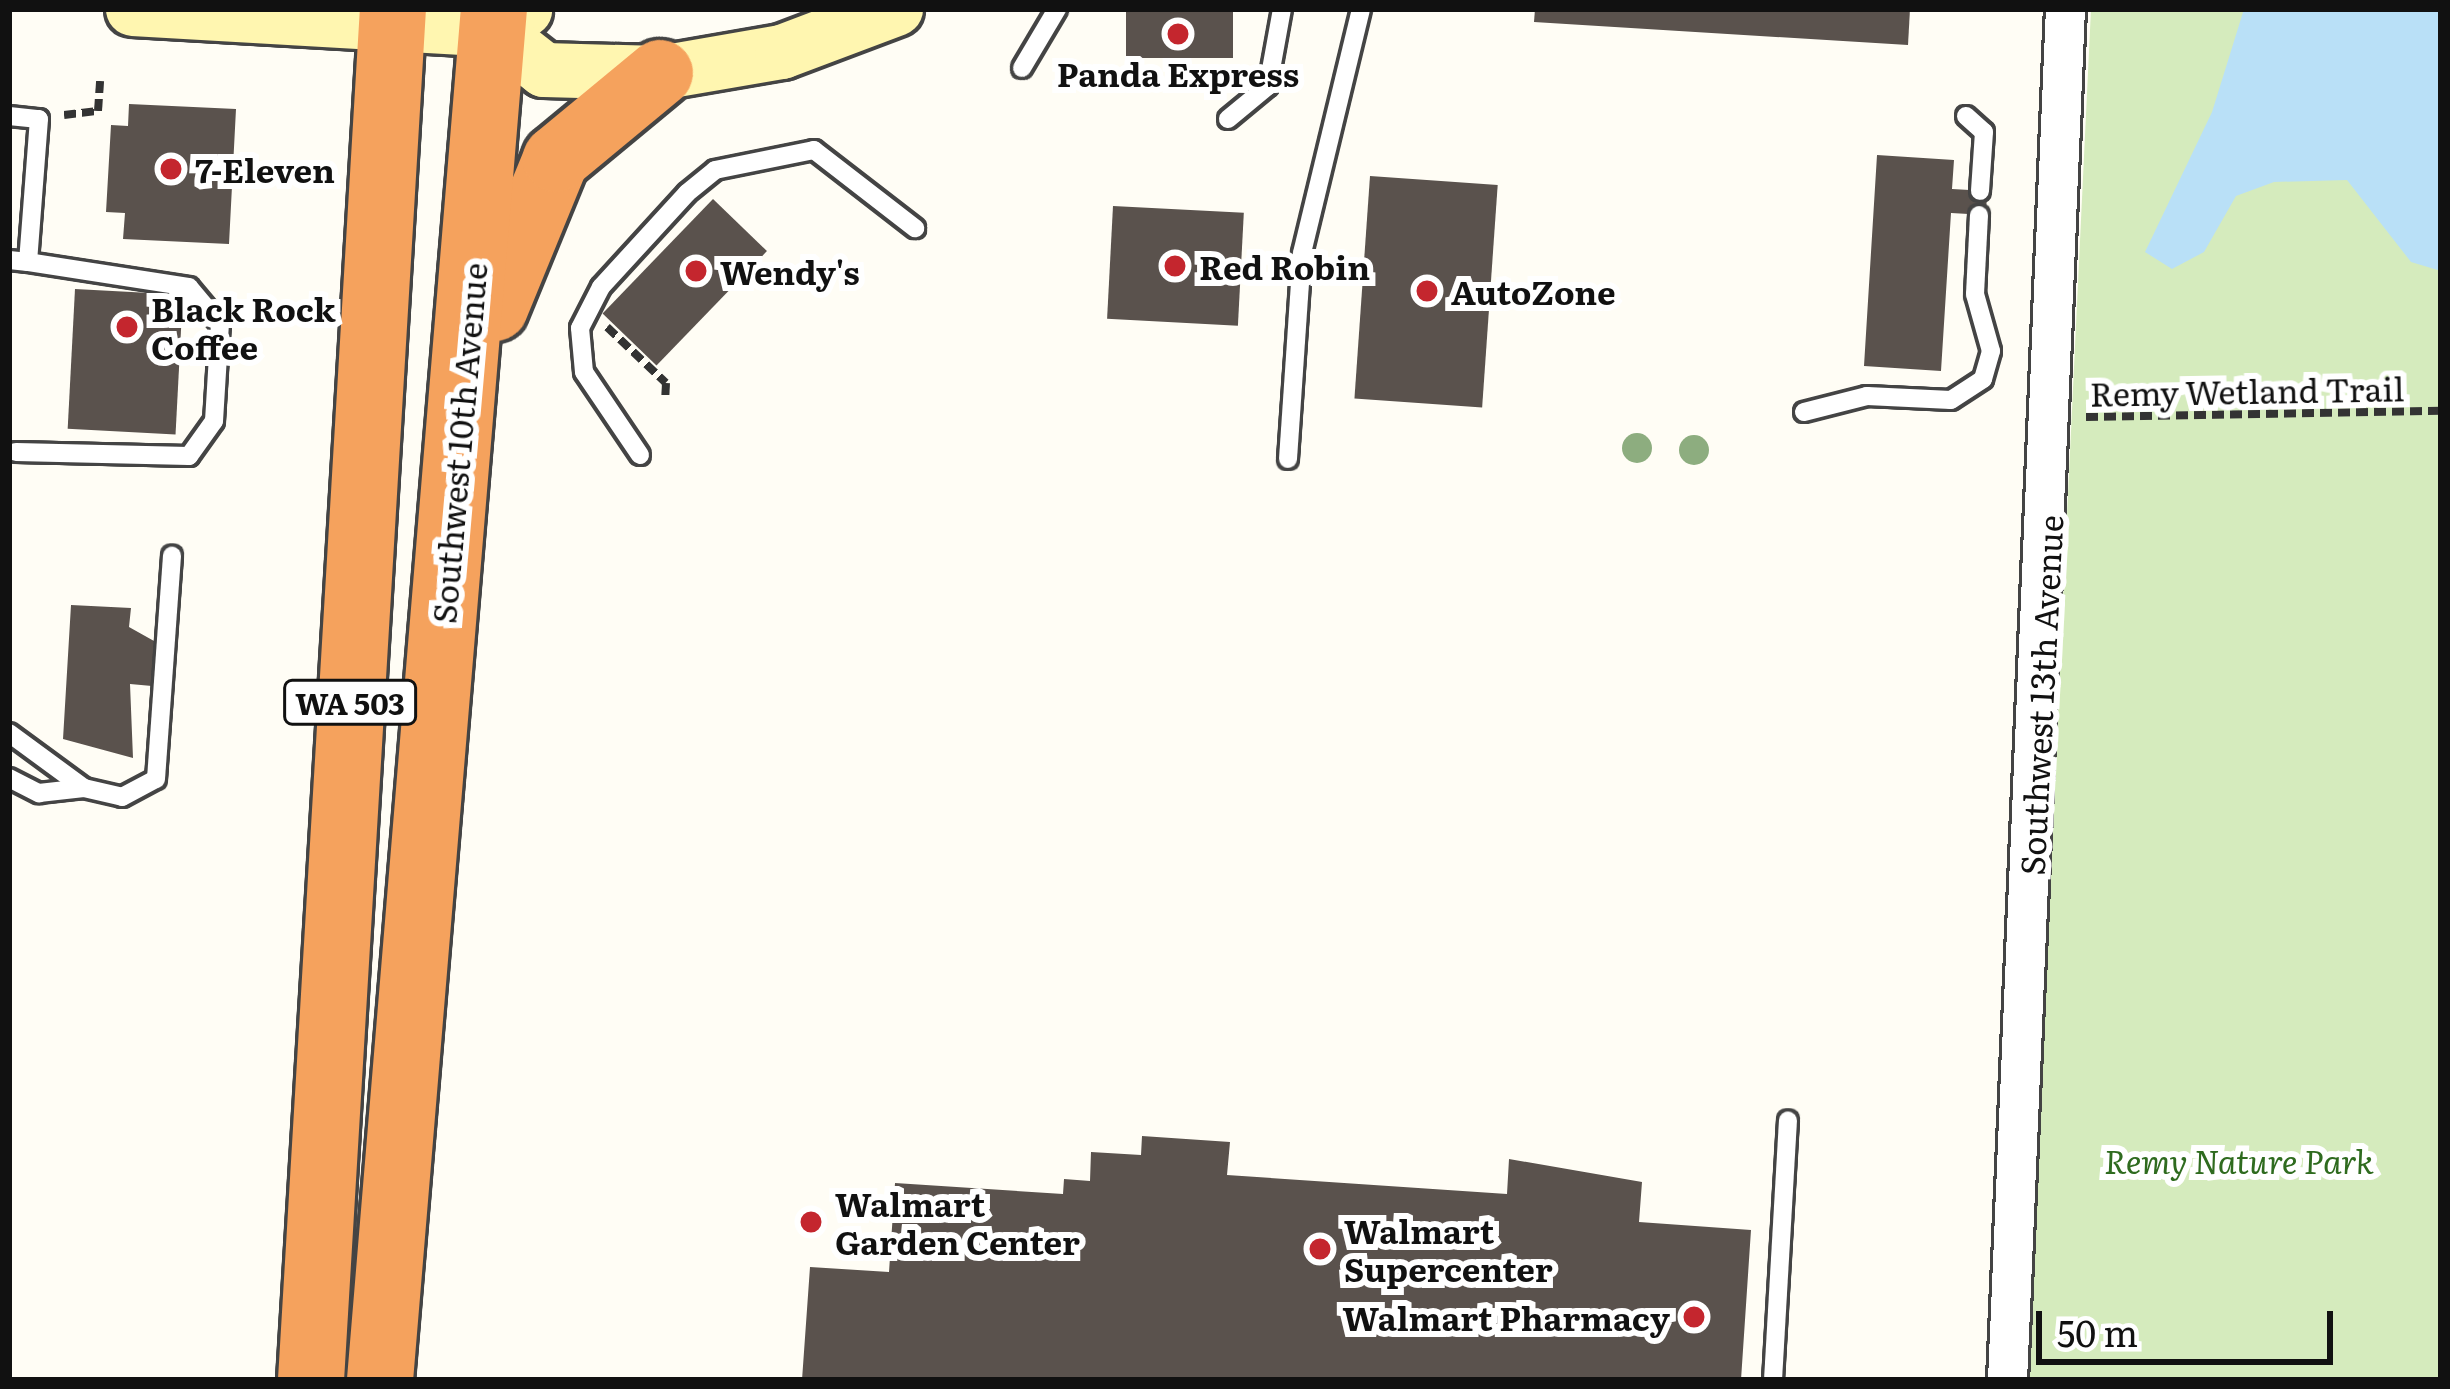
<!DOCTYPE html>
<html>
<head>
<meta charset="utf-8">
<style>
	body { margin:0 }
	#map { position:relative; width:2450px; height:1389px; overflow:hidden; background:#fffdf5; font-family:Literata,serif }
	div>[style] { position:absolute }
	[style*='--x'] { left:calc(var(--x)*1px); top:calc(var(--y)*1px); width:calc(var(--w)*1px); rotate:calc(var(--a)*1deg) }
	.green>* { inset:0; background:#d5ebbd }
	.water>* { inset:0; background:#b9e0f7 }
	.building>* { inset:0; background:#5a524d; transform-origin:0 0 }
	.path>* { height:8px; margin-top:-4px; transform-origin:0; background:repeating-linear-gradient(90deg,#333 0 12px,transparent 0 18px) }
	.roads { filter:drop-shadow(3px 0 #444) drop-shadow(-3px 0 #444) drop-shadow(0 3px #444) drop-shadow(0 -3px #444) }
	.lane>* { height:18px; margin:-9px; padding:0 9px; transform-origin:9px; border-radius:9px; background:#fff }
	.street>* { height:39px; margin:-19.5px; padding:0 19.5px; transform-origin:19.5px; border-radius:19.5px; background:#fff }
	.secondary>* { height:54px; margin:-27px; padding:0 27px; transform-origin:27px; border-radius:27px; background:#fff6b0 }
	.highway>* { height:66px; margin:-33px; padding:0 33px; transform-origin:33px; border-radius:33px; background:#f5a25d }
	.trees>* { width:30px; height:30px; margin:-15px; border-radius:50%; background:#8dad7f }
	.dots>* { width:33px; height:33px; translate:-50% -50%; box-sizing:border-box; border:6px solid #fff; border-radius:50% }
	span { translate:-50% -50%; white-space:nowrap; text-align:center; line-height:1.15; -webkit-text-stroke:12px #fff; paint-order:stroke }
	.shield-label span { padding:3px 9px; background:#fff; border:3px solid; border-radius:9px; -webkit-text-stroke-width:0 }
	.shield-label { font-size:30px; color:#111; font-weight:700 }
	.poi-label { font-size:33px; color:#111; font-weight:700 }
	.left { translate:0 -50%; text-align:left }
	.right { translate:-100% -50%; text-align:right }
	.street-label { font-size:33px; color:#111 }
	.park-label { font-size:33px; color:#2f6b1f; font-style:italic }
	.frame { position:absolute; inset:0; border:12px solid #111; pointer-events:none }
	.scale { position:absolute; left:2036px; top:1311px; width:297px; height:54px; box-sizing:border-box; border:6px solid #111; border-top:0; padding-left:15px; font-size:36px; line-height:42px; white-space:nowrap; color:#111; -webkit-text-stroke:9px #fff; paint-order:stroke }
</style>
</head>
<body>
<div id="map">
	<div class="green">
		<div style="clip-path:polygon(2091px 9px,2441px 9px,2441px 1380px,2026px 1380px)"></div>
	</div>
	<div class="water">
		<div style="clip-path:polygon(2244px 9px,2441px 9px,2441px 271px,2411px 262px,2347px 180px,2274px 182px,2236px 196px,2204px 252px,2172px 269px,2145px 252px,2212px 112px)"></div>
	</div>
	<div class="building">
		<div style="left:1126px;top:9px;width:107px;height:49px"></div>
		<div style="clip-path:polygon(1535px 9px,1910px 9px,1908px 45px,1534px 22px)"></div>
		<div style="clip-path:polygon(129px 104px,236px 109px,229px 244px,123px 239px,125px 213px,106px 212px,111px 125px,128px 126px)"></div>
		<div style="clip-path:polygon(1877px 155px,1954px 160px,1952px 189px,1987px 191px,1986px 215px,1951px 213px,1941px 371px,1864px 366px)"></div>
		<div style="left:1370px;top:176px;width:128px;height:223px;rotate:4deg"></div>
		<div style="left:713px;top:199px;width:75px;height:159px;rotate:44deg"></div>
		<div style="left:1113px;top:206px;width:131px;height:113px;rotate:3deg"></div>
		<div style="left:75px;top:289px;width:108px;height:140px;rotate:3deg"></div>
		<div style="clip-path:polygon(71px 605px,131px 608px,129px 627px,154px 641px,152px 686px,130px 684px,133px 758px,63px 739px)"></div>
		<div style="clip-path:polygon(1142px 1136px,1230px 1142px,1227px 1175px,1507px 1194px,1509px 1159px,1642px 1182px,1639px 1222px,1751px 1230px,1741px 1380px,802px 1380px,810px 1267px,889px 1272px,895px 1183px,1063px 1194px,1064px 1179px,1090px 1181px,1091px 1152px,1141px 1155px)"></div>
	</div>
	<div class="path">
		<div style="--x:64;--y:115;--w:34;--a:-7"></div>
		<div style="--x:98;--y:111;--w:30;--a:-86"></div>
		<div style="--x:607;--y:327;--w:81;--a:43.5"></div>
		<div style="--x:666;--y:383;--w:17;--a:93"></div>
		<div style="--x:2086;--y:417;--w:355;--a:-1"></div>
	</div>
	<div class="roads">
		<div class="lane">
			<div style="--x:1022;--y:68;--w:69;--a:-59.3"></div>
			<div style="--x:9;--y:116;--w:30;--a:6"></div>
			<div style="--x:39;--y:119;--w:143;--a:94.4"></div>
			<div style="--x:28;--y:262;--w:19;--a:-174"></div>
			<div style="--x:1966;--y:116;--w:24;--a:42"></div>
			<div style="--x:1984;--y:132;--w:59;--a:93.9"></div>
			<div style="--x:1228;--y:119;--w:52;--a:-39.5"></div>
			<div style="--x:1268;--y:86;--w:78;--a:-79.7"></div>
			<div style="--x:1804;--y:412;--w:65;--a:-14.3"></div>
			<div style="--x:1867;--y:396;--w:84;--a:2.7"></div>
			<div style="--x:1951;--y:400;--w:38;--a:-33"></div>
			<div style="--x:1983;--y:379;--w:29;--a:-74"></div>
			<div style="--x:1991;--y:351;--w:59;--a:-105.7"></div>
			<div style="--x:1975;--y:294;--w:79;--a:-87.1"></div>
			<div style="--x:16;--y:452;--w:173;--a:1.3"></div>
			<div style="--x:189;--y:456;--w:43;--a:-54.5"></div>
			<div style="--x:214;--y:421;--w:97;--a:-86.5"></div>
			<div style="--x:220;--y:324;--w:48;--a:-130"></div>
			<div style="--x:189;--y:287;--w:163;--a:-171.2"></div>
			<div style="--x:640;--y:455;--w:100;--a:-124"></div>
			<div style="--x:584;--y:372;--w:44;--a:-95.2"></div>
			<div style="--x:580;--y:328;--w:46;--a:-62.9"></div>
			<div style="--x:601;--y:287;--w:127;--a:-47.5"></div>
			<div style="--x:687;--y:193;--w:36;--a:-39"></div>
			<div style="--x:715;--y:170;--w:101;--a:-11.4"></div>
			<div style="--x:814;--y:150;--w:128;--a:37.7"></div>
			<div style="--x:1288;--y:459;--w:206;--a:-86.1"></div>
			<div style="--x:1302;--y:253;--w:251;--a:-76.4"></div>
			<div style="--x:9;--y:733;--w:93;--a:36.3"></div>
			<div style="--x:84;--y:788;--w:39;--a:13"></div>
			<div style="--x:122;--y:797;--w:38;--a:-28"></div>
			<div style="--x:156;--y:779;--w:224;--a:-85.9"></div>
			<div style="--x:9;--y:778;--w:34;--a:27"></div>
			<div style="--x:39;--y:793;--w:45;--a:-6.3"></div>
			<div style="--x:1773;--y:1380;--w:260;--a:-86.7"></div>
		</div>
		<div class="street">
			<div style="--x:2007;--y:1380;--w:1372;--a:-87.58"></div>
		</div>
		<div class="secondary">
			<div style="--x:133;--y:9;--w:361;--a:3.3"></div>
			<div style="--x:493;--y:30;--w:38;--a:-32"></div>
			<div style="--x:493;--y:30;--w:65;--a:38.1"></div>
			<div style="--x:544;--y:70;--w:116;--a:1.5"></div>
			<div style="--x:660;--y:73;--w:124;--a:-9.8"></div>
			<div style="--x:782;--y:52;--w:122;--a:-20.7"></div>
		</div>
		<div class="highway">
			<div style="--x:495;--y:308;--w:161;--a:-67.7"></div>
			<div style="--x:556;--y:159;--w:135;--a:-39.6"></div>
			<div style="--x:311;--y:1380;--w:1373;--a:-86.58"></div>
			<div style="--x:380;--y:1380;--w:1376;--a:-85.25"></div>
		</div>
	</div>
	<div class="trees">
		<div style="left:1637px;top:448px"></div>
		<div style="left:1694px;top:450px"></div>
	</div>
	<div class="dots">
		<div style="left:1178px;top:34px;background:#c4262e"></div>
		<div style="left:171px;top:169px;background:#c4262e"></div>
		<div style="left:1175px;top:266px;background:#c4262e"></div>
		<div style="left:696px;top:271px;background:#c4262e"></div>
		<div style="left:1427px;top:291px;background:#c4262e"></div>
		<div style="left:127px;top:327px;background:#c4262e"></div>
		<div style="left:811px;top:1222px;background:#c4262e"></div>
		<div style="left:1320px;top:1249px;background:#c4262e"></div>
		<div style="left:1694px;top:1317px;background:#c4262e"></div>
	</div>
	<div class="shield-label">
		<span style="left:350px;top:702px">WA 503</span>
	</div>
	<div class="poi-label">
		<span style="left:1178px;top:73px">Panda Express</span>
		<span class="left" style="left:195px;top:169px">7-Eleven</span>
		<span class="left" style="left:1199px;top:266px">Red Robin</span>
		<span class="left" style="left:720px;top:271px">Wendy's</span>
		<span class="left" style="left:1451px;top:291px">AutoZone</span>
		<span class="left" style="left:151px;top:327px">Black Rock<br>Coffee</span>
		<span class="left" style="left:835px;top:1222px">Walmart<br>Garden Center</span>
		<span class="left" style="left:1344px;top:1249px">Walmart<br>Supercenter</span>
		<span class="right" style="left:1670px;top:1317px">Walmart Pharmacy</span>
	</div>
	<div class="street-label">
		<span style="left:2247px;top:390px;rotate:-1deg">Remy Wetland Trail</span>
		<span style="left:458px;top:443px;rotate:-85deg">Southwest 10th Avenue</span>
		<span style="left:2040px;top:695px;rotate:-87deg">Southwest 13th Avenue</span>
	</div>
	<div class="park-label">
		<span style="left:2239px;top:1160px">Remy Nature Park</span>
	</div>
	<div class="frame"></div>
	<div class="scale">50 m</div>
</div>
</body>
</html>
